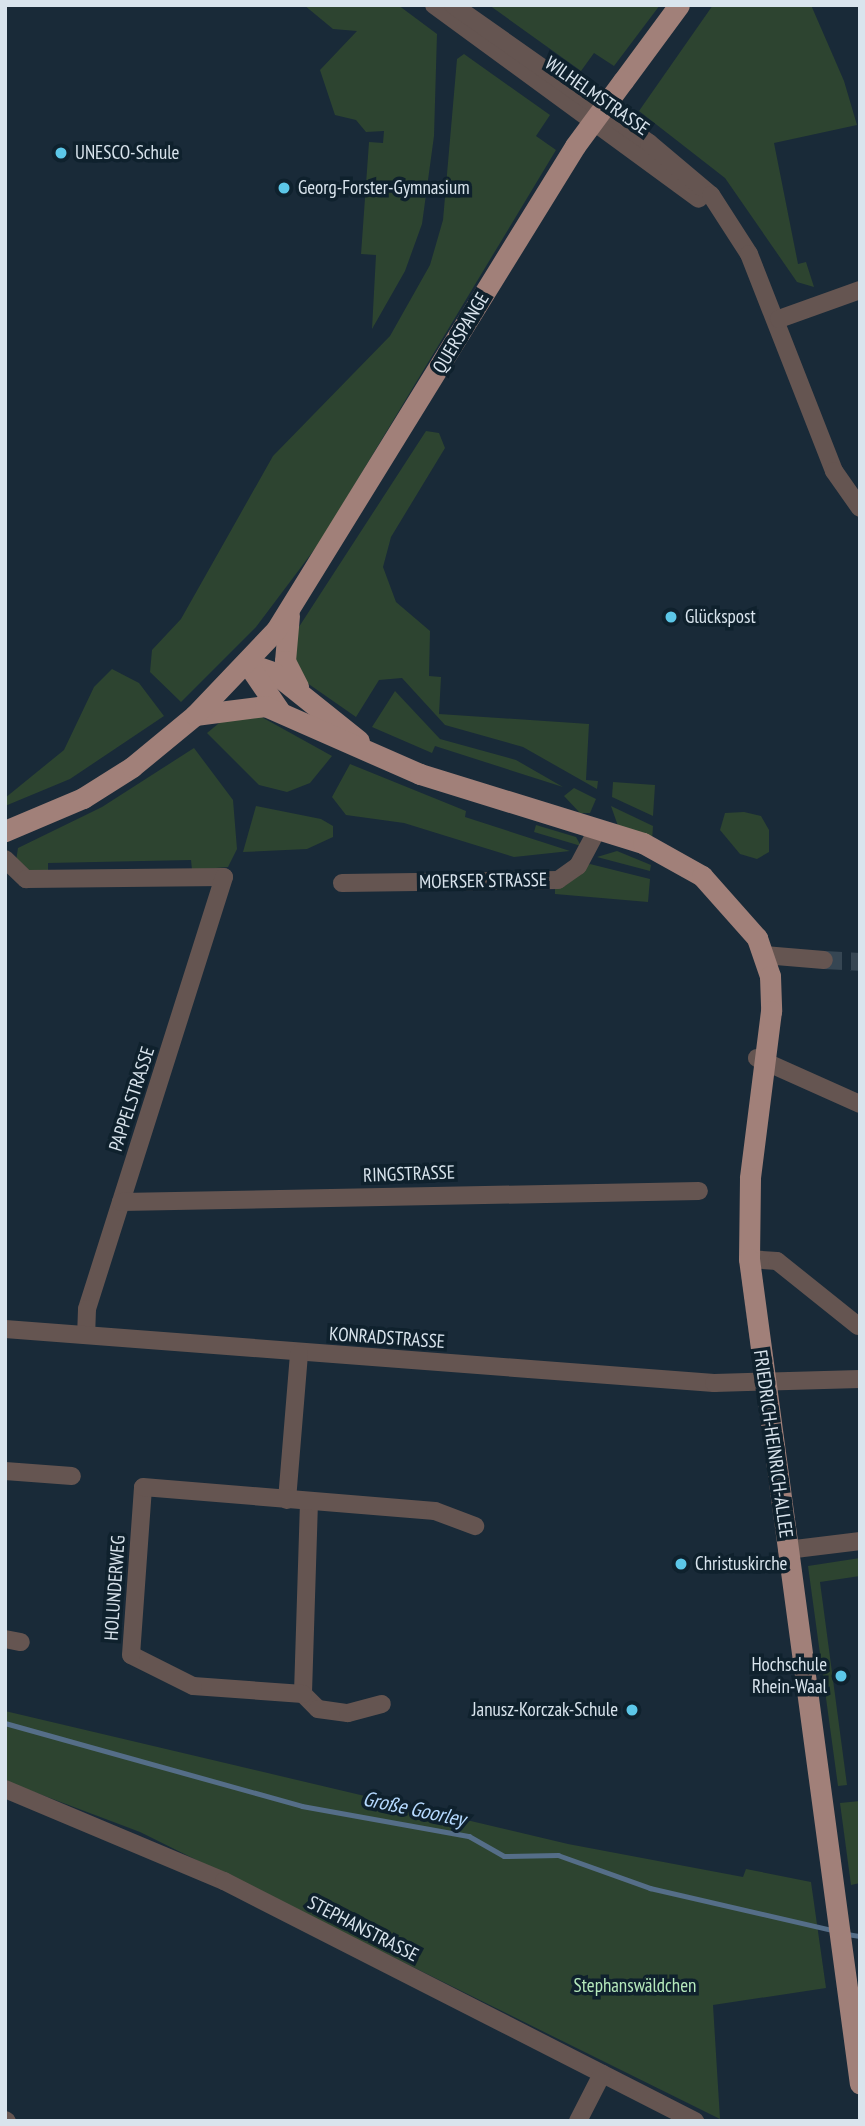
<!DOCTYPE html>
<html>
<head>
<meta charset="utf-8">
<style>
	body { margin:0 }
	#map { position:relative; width:865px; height:2126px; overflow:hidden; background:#192a38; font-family:"PT Sans Narrow",sans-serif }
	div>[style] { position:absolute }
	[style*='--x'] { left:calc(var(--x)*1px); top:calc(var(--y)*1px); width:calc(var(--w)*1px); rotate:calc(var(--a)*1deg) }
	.green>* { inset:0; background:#2d4430 }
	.stream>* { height:4.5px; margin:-2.25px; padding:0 2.25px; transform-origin:2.25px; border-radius:2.25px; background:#556e88 }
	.minor-tunnel>* { height:18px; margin-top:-9px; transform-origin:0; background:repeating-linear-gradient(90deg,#364653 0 18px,transparent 0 27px) }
	.minor>* { height:18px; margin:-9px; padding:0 9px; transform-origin:9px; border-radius:9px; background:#655551 }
	.major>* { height:21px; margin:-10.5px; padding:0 10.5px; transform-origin:10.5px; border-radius:10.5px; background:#a18079 }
	.major-bridge>* { height:21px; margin:-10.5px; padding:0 10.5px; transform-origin:10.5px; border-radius:10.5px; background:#a18079 }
	.dots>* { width:19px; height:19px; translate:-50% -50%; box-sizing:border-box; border:4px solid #0f212d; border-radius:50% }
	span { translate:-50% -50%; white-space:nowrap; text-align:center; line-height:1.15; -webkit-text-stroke:7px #0f212d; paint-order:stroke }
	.street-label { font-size:19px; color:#d9e4ed }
	.poi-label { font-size:19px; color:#d9e4ed }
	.left { translate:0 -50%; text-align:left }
	.right { translate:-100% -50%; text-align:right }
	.park-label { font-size:19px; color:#b5e9bc }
	.water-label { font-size:21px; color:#b6daff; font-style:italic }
	.frame { position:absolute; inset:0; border:7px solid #d9e4ed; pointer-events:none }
</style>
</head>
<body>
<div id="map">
	<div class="green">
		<div style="clip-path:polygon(304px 5px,398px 5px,437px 34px,434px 136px,422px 224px,405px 271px,372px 329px,376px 255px,361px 254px,369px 142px,383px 143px,384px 131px,366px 132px,356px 120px,335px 115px,320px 70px,357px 31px,333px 29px)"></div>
		<div style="clip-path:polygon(489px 5px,660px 5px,614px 66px,594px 53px,581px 71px)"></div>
		<div style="clip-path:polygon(713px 5px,811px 5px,844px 81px,857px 125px,774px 143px,798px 264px,806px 262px,814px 287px,797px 282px,725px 178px,639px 111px)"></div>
		<div style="clip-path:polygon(464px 54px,550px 115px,536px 136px,556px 150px,320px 542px,256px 627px,181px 702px,150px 672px,152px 650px,181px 619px,273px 456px,390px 336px,430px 265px,443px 220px,457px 59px)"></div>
		<div style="clip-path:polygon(426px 431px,439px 433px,445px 448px,391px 537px,383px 567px,396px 602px,430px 631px,429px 676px,441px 677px,439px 714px,589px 724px,586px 780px,598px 781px,597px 789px,523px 747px,445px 725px,402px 678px,379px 680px,356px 717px,300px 678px,293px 658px,295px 633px)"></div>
		<div style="clip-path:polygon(112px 669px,139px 683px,164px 716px,70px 779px,5px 806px,5px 798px,64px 750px,94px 687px)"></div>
		<div style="clip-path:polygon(395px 691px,440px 739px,516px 760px,563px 787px,435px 746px,432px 753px,372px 727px)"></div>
		<div style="clip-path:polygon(258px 715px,332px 756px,310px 783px,287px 792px,259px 785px,207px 733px,224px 719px)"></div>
		<div style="clip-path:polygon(194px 748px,233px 800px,237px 849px,228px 867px,192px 870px,191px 860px,48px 863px,48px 873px,26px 871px,16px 861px,18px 848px,102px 807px)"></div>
		<div style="clip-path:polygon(350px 764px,466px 811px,465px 817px,570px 851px,514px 857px,404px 823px,346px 815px,332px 797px)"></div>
		<div style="clip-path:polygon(613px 782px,655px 785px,653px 816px,612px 797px)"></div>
		<div style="clip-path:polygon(574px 788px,596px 799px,590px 813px,580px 813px,564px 796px)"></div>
		<div style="clip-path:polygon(256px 806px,321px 819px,333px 826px,333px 837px,307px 849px,243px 852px)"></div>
		<div style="clip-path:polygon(611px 806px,653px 826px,652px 841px,618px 826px)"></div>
		<div style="clip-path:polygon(744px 812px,761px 816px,769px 830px,769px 852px,757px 859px,740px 854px,720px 830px,725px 813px)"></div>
		<div style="clip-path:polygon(536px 825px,576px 837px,581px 846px,534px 832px)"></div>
		<div style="clip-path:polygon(617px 851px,651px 865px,650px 871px,597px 857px)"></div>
		<div style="clip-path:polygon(590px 864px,650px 879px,648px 902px,555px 894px,555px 886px)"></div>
		<div style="clip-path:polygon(860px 1558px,860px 1576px,820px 1582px,847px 1785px,838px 1786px,808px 1566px)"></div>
		<div style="clip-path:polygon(5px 1711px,568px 1844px,743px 1877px,746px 1869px,811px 1882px,826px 1988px,713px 2005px,720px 2119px,140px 1832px,5px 1781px)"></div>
		<div style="clip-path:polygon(860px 1801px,860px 1883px,851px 1885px,840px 1803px)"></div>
	</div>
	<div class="stream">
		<div style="--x:5;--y:1723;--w:308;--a:15.6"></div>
		<div style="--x:302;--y:1806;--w:170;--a:10.2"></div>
		<div style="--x:469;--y:1836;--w:40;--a:29.7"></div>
		<div style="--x:504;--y:1856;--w:54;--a:-1.1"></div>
		<div style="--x:558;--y:1855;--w:98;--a:19.7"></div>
		<div style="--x:650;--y:1888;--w:187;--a:13"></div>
		<div style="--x:847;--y:1934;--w:13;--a:9"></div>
	</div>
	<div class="minor-tunnel">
		<div style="--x:824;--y:960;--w:36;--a:3"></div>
	</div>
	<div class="minor">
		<div style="--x:434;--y:5;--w:328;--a:36.2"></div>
		<div style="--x:453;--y:5;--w:240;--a:35.1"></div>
		<div style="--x:649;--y:143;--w:81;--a:40"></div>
		<div style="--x:711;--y:195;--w:70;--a:57.2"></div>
		<div style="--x:749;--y:254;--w:233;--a:68.6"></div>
		<div style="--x:834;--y:471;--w:45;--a:54.9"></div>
		<div style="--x:779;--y:319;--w:86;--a:-19.7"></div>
		<div style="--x:5;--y:859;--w:29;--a:44"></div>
		<div style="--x:26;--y:879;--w:198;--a:-0.6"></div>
		<div style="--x:224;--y:877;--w:453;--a:107.6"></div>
		<div style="--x:87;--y:1309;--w:25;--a:92"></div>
		<div style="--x:342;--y:883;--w:216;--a:-0.8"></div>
		<div style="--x:558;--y:880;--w:24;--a:-35"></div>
		<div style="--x:578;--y:866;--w:40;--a:-62"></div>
		<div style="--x:764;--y:955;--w:60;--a:4.8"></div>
		<div style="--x:757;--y:1058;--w:113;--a:24.1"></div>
		<div style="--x:121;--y:1202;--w:578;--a:-1.09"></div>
		<div style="--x:749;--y:1259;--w:28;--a:4"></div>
		<div style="--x:777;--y:1261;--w:104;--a:38.7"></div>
		<div style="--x:5;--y:1329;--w:711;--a:4.36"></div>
		<div style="--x:714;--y:1383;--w:146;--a:-1.6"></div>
		<div style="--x:5;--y:1471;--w:67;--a:4.3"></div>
		<div style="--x:287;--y:1500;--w:147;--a:-85.3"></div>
		<div style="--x:309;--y:1502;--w:192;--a:91.8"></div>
		<div style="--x:303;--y:1694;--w:21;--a:45"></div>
		<div style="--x:318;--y:1709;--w:30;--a:8"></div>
		<div style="--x:348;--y:1713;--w:35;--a:-15"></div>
		<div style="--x:787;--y:1550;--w:74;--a:-7"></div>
		<div style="--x:5;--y:1639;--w:16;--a:11"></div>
		<div style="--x:303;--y:1694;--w:110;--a:-175.8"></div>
		<div style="--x:193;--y:1686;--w:69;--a:-153.4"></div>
		<div style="--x:131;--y:1655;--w:168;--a:-85.9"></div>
		<div style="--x:143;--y:1487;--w:293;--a:4.7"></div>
		<div style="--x:435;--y:1511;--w:43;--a:20.6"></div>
		<div style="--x:5;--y:1789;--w:238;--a:22.8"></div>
		<div style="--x:224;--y:1881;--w:529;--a:27"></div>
		<div style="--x:5;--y:2120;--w:2;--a:27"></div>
		<div style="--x:578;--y:2121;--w:53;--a:-62.9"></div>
	</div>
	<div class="major">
		<div style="--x:623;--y:81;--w:94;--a:-53.6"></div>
		<div style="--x:289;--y:615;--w:46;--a:95"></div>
		<div style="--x:285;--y:661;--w:29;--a:63"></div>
		<div style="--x:247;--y:663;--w:28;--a:19"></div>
		<div style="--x:273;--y:672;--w:110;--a:38.7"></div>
		<div style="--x:247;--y:663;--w:57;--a:55.8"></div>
		<div style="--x:195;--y:715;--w:71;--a:-7.3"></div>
		<div style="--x:265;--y:706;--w:169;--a:23.7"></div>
		<div style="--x:420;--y:774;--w:233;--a:17.2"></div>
		<div style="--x:643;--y:843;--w:68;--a:29.2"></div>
		<div style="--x:702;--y:876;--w:83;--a:48.4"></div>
		<div style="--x:757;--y:938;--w:40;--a:71.1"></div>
		<div style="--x:770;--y:976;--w:35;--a:88"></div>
		<div style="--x:771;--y:1011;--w:168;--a:97.2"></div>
		<div style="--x:750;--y:1178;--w:81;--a:90.7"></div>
		<div style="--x:749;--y:1259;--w:832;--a:82.34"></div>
		<div style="--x:5;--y:831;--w:85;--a:-22.9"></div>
		<div style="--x:83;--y:798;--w:58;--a:-32.3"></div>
		<div style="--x:132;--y:767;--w:82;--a:-39.5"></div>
		<div style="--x:195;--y:715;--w:117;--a:-46.4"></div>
		<div style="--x:276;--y:630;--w:569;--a:-58.29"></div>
	</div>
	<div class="major-bridge">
		<div style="--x:575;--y:146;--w:81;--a:-53.6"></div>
	</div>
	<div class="dots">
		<div style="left:61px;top:153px;background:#5cc7e8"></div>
		<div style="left:284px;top:188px;background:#5cc7e8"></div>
		<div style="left:671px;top:617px;background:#5cc7e8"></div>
		<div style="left:681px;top:1564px;background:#5cc7e8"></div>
		<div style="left:841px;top:1676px;background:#5cc7e8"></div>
		<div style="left:632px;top:1710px;background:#5cc7e8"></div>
	</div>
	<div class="street-label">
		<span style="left:597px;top:96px;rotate:35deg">WILHELMSTRASSE</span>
		<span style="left:461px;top:333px;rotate:-59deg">QUERSPANGE</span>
		<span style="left:483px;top:881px;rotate:-1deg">MOERSER STRASSE</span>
		<span style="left:132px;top:1099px;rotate:-72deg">PAPPELSTRASSE</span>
		<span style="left:409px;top:1174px;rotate:-2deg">RINGSTRASSE</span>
		<span style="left:387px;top:1338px;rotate:4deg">KONRADSTRASSE</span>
		<span style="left:773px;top:1444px;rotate:82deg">FRIEDRICH-HEINRICH-ALLEE</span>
		<span style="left:115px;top:1588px;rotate:-86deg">HOLUNDERWEG</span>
		<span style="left:363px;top:1929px;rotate:27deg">STEPHANSTRASSE</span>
	</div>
	<div class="poi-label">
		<span class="left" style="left:75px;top:153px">UNESCO-Schule</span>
		<span class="left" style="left:298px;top:188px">Georg-Forster-Gymnasium</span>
		<span class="left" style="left:685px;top:617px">Glückspost</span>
		<span class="left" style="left:695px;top:1564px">Christuskirche</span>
		<span class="right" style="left:827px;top:1676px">Hochschule<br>Rhein-Waal</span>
		<span class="right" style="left:618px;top:1710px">Janusz-Korczak-Schule</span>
	</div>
	<div class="park-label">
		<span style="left:635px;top:1986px">Stephanswäldchen</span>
	</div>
	<div class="water-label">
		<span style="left:414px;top:1809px;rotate:12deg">Große Goorley</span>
	</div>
	<div class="frame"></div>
</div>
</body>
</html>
